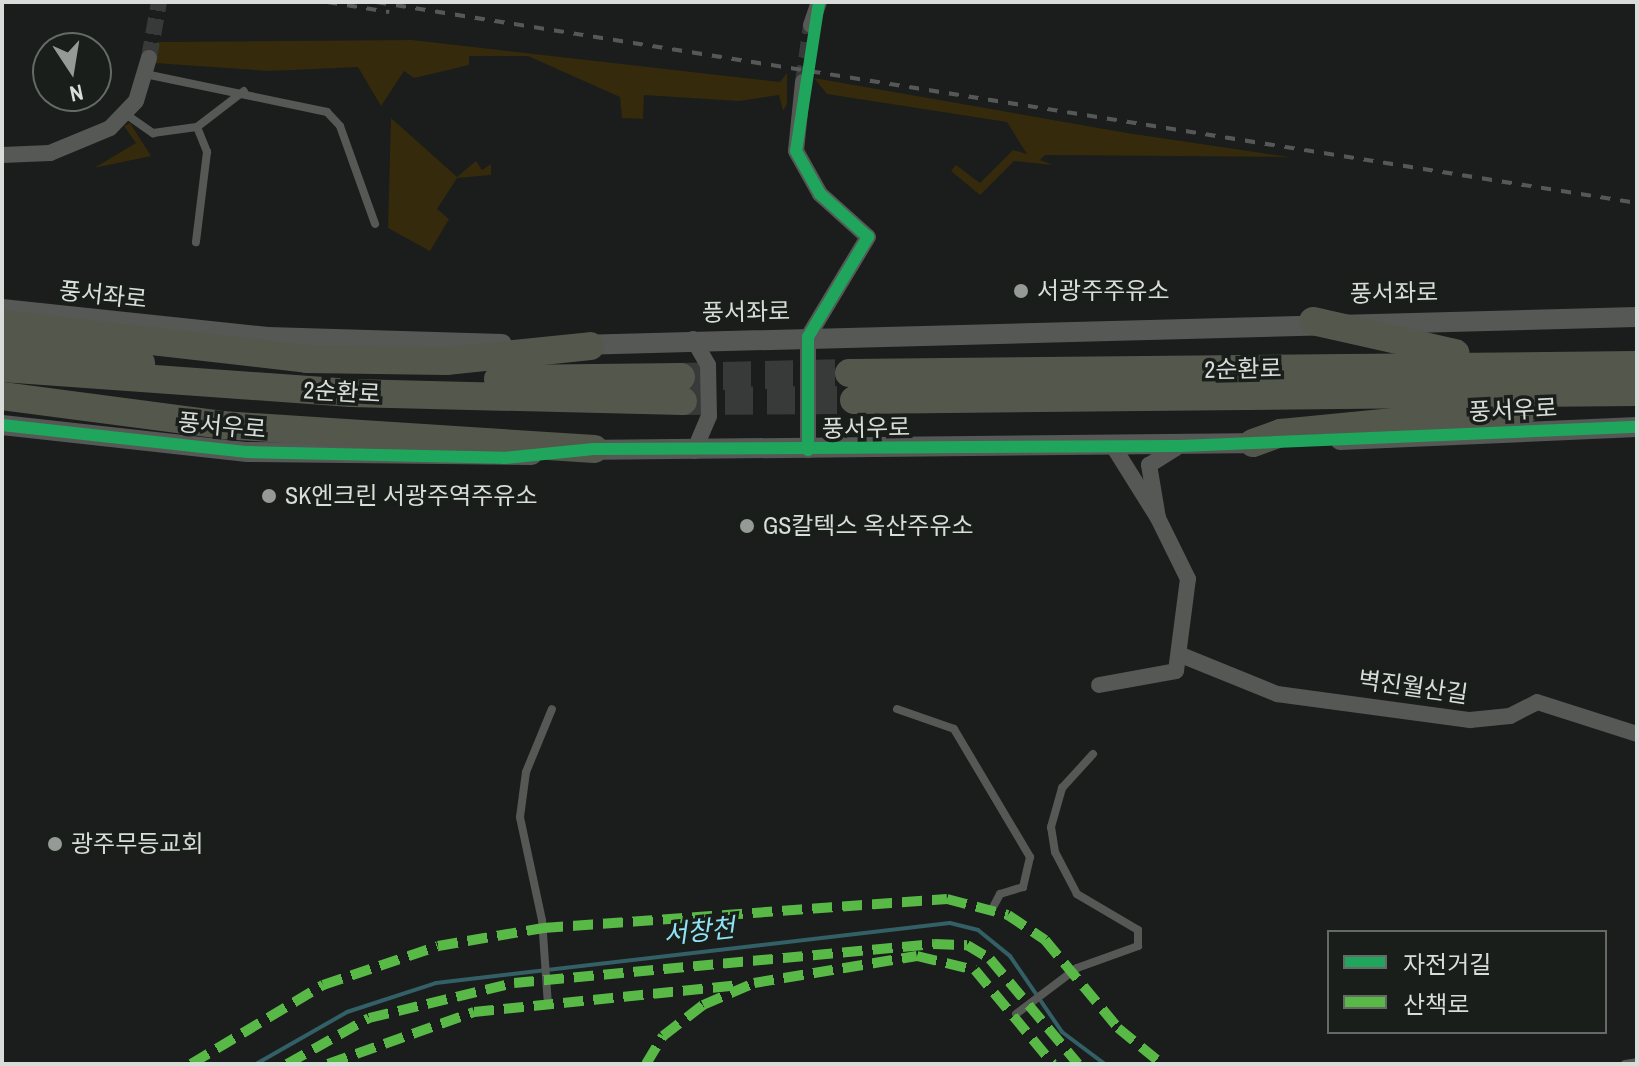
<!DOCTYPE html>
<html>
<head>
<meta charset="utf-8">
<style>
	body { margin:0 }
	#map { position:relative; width:1639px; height:1066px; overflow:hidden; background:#1a1d1b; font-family:"Archivo Narrow","Noto Sans KR",sans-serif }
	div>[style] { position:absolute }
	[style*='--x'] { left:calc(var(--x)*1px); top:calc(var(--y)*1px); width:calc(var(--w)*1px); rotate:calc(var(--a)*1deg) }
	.green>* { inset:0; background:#352a0b }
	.stream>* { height:4px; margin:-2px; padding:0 2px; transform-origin:2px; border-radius:2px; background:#335f67 }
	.minor-tunnel>* { height:16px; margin-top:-8px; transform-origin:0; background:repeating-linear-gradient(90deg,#373a38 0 16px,transparent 0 24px) }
	.trunk-tunnel>* { height:28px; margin-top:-14px; transform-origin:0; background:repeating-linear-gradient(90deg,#373a38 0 28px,transparent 0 42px) }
	.service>* { height:8px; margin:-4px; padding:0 4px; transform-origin:4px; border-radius:4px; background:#565856 }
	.minor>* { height:16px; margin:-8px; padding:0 8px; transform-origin:8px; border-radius:8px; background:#565856 }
	.tertiary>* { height:20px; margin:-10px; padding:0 10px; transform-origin:10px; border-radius:10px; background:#565856 }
	.trunk>* { height:28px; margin:-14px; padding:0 14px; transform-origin:14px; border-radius:14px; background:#54584c }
	.rail>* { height:4px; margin-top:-2px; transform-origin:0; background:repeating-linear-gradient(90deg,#565857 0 10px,transparent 0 20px) }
	.quiet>* { height:10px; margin-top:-5px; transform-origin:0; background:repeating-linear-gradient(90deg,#58b947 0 20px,transparent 0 30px) }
	.cycleway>* { height:12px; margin:-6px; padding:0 6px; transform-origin:6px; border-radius:6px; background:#20a55d }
	.dots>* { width:22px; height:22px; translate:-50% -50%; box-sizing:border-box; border:4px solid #191e1a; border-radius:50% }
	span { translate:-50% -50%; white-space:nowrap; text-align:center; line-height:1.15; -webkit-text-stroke:7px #191e1a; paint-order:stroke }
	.poi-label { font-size:24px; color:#d9ddda }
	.left { translate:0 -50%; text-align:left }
	.street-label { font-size:24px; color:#d9ddda }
	.water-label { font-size:26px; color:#90e3f4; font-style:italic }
	.frame { position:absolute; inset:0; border:4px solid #d9ddda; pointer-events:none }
	.legend { position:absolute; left:1327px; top:930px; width:280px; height:104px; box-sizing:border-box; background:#191e1a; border:2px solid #666a67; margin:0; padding:10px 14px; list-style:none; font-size:24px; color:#d9ddda }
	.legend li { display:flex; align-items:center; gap:16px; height:40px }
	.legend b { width:40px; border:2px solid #666a67 }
	.north { position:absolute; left:32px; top:32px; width:80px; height:80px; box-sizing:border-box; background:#191e1a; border:2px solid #666a67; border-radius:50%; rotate:168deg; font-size:22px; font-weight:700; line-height:32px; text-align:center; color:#d9ddda }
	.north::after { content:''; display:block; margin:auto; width:28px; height:36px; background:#969a97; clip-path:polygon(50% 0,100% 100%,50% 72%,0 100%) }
</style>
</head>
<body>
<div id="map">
	<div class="green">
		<div style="clip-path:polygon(412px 40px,780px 82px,787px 73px,787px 104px,783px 111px,779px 95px,739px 101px,644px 95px,643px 119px,622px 118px,620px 97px,528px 56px,469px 56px,469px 65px,414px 78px,404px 71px,381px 106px,358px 67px,269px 71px,154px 63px,157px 42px)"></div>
		<div style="clip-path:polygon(814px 78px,1127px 133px,1289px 157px,1045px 155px,1040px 160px,1053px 165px,1014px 161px,980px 195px,951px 171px,956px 165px,980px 183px,1013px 150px,1027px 154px,1007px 122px,827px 94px)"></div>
		<div style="clip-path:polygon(391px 118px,457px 177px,476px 161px,482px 170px,491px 164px,491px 175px,457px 178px,437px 209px,449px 219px,430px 251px,388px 228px)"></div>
		<div style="clip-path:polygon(130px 123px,151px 156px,94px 168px,136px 143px,124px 126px)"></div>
	</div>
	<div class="stream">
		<div style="--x:256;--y:1064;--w:105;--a:-29.7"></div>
		<div style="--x:347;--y:1012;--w:94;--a:-18"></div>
		<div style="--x:436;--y:983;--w:517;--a:-6.66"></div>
		<div style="--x:950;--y:923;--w:29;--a:14"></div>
		<div style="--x:978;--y:930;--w:41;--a:39.1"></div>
		<div style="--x:1010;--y:956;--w:92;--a:55.6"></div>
		<div style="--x:1062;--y:1032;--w:54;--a:36.7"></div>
	</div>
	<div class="minor-tunnel">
		<div style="--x:149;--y:58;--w:57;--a:-79.9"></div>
		<div style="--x:803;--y:82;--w:58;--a:-82"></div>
	</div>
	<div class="trunk-tunnel">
		<div style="--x:681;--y:377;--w:168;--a:-1.4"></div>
		<div style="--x:683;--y:401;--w:171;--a:-0.3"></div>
	</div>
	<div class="service">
		<div style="--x:145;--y:74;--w:186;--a:11.8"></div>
		<div style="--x:327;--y:112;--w:19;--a:47"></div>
		<div style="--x:340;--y:126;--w:104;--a:70.3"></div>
		<div style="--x:127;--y:115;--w:32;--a:35"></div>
		<div style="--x:153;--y:133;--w:44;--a:-7.8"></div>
		<div style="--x:197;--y:127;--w:27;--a:68"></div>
		<div style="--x:207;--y:152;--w:91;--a:97"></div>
		<div style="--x:197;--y:127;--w:59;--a:-37.5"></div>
		<div style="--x:897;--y:709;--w:60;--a:19.3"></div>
		<div style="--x:954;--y:729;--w:149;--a:59.3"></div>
		<div style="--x:1030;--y:857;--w:31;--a:103"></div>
		<div style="--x:1023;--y:887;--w:24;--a:163"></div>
		<div style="--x:1000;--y:894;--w:17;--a:118"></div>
		<div style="--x:548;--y:1005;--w:85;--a:-94"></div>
		<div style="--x:542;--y:920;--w:105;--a:-102.1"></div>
		<div style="--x:520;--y:817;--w:45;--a:-82.4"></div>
		<div style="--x:526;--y:772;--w:68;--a:-67.6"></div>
		<div style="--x:1016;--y:1014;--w:76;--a:-37"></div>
		<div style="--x:1077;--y:968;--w:65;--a:-19.8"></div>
		<div style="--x:1138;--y:946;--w:16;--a:-90"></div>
		<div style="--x:1138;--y:930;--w:71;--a:-149.5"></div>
		<div style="--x:1077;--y:894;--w:47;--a:-117.6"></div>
		<div style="--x:1055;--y:852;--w:25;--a:-99"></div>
		<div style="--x:1051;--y:827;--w:41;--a:-74.2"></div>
		<div style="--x:1062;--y:788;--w:46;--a:-47.6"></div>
		<div style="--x:1625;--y:1064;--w:12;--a:-9"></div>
	</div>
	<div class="minor">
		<div style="--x:811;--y:25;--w:24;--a:-71"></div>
		<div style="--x:803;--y:82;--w:69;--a:95.8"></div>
		<div style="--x:796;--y:151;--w:49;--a:60.8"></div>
		<div style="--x:820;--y:194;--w:64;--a:41.9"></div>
		<div style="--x:868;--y:237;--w:117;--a:121"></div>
		<div style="--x:808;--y:337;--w:113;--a:90"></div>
		<div style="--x:2;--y:155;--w:48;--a:-2.4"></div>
		<div style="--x:50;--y:153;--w:65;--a:-22.6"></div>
		<div style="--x:110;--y:128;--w:37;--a:-46"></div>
		<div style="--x:136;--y:101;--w:45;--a:-73.2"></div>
		<div style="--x:693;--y:339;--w:30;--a:60"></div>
		<div style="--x:708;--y:365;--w:51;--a:88.9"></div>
		<div style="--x:709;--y:416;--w:38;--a:113"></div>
		<div style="--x:1113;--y:446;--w:85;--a:58"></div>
		<div style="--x:1158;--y:518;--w:54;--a:-99.6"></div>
		<div style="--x:1149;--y:465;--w:32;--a:-32"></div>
		<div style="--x:1181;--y:655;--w:104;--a:22.1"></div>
		<div style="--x:1277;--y:694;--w:195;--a:7.7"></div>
		<div style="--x:1470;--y:720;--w:40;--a:-5.7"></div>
		<div style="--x:1510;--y:716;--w:30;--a:-27"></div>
		<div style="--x:1537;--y:702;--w:105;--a:17.7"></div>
		<div style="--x:1099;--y:685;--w:78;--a:-10.3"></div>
		<div style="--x:1176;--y:671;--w:93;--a:-82.6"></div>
		<div style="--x:1188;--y:579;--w:68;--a:-116.2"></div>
	</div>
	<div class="tertiary">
		<div style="--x:2;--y:309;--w:267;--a:6"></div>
		<div style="--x:268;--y:337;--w:234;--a:1.7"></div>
		<div style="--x:578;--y:345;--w:1059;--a:-1.51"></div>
		<div style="--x:2;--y:425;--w:247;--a:6.3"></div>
		<div style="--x:248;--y:452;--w:284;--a:0.6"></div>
		<div style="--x:1340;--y:440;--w:297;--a:-2.5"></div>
		<div style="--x:580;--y:450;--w:684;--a:-0.59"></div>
	</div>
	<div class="trunk">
		<div style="--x:1313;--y:321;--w:146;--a:12.7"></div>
		<div style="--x:2;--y:324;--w:307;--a:6.5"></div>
		<div style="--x:307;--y:359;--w:139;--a:0.8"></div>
		<div style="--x:446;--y:361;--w:145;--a:-5.9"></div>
		<div style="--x:2;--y:348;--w:140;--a:6.2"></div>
		<div style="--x:2;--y:368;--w:350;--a:4.1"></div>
		<div style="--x:351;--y:393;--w:332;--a:1.4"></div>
		<div style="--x:849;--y:373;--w:788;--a:-0.58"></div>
		<div style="--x:498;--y:379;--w:183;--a:-0.6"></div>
		<div style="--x:2;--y:396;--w:222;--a:7.5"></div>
		<div style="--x:222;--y:425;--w:373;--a:3.7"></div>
		<div style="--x:854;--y:400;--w:783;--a:-0.59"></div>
		<div style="--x:1253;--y:443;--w:30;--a:-20"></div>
		<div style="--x:1281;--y:433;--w:246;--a:-5.6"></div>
	</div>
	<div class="rail">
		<div style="--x:327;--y:2;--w:63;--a:9.2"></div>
		<div style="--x:376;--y:2;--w:1277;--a:9.06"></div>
	</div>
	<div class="quiet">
		<div style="--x:191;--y:1064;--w:154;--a:-30.9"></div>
		<div style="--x:323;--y:985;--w:121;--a:-18.7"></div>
		<div style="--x:438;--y:946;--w:107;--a:-9.7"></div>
		<div style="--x:543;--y:928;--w:405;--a:-4.1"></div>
		<div style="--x:947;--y:899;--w:63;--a:14.7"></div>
		<div style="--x:1008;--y:915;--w:45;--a:34"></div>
		<div style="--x:1045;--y:940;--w:114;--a:50.3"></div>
		<div style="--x:1118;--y:1028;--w:57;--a:39.3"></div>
		<div style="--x:287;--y:1064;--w:94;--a:-29.3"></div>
		<div style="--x:369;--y:1018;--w:149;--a:-13.6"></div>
		<div style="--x:514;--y:983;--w:422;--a:-5.3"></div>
		<div style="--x:934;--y:944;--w:33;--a:2"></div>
		<div style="--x:967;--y:945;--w:27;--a:31"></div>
		<div style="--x:990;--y:959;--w:137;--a:50"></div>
		<div style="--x:328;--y:1064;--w:155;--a:-19.6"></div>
		<div style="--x:474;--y:1012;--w:265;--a:-5.8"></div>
		<div style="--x:646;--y:1064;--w:33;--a:-59"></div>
		<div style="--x:663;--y:1036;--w:51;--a:-37.8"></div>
		<div style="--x:703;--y:1005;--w:56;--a:-23.3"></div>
		<div style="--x:754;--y:983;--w:165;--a:-9.4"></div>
		<div style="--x:917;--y:956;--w:60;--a:13.6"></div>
		<div style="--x:975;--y:970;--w:122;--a:50.3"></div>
	</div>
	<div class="cycleway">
		<div style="--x:2;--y:425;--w:247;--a:6.3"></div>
		<div style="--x:248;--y:452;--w:256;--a:1.3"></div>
		<div style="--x:504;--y:458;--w:90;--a:-5.7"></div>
		<div style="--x:594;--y:449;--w:586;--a:-0.29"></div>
		<div style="--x:1180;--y:446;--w:457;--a:-2.4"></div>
		<div style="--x:808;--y:450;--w:113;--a:-90"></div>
		<div style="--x:808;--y:337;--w:117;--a:-59"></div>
		<div style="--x:868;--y:237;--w:64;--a:-138.1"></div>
		<div style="--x:820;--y:194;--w:49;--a:-119.2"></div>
		<div style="--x:796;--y:151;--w:151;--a:-81.2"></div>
	</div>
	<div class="dots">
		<div style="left:1021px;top:291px;background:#969a97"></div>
		<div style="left:269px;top:496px;background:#969a97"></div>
		<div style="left:747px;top:526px;background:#969a97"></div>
		<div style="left:55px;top:844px;background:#969a97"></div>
	</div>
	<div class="poi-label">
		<span class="left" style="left:1037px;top:291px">서광주주유소</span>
		<span class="left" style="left:285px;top:496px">SK엔크린 서광주역주유소</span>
		<span class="left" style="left:763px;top:526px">GS칼텍스 옥산주유소</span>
		<span class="left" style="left:71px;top:844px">광주무등교회</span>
	</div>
	<div class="street-label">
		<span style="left:1394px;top:293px;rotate:-1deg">풍서좌로</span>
		<span style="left:103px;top:295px;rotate:6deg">풍서좌로</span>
		<span style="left:746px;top:312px;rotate:-1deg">풍서좌로</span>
		<span style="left:1243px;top:369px;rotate:-1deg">2순환로</span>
		<span style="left:342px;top:392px;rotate:3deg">2순환로</span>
		<span style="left:1513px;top:410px;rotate:-3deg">풍서우로</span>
		<span style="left:222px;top:426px;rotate:5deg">풍서우로</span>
		<span style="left:866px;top:428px;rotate:-1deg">풍서우로</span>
		<span style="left:1413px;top:687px;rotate:8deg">벽진월산길</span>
	</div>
	<div class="water-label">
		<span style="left:699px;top:931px;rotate:-6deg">서창천</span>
	</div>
	<div class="frame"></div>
	<ul class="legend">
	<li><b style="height:10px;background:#20a55d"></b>자전거길</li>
	<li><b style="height:10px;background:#58b947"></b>산책로</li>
	</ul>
	<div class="north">N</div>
</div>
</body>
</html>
